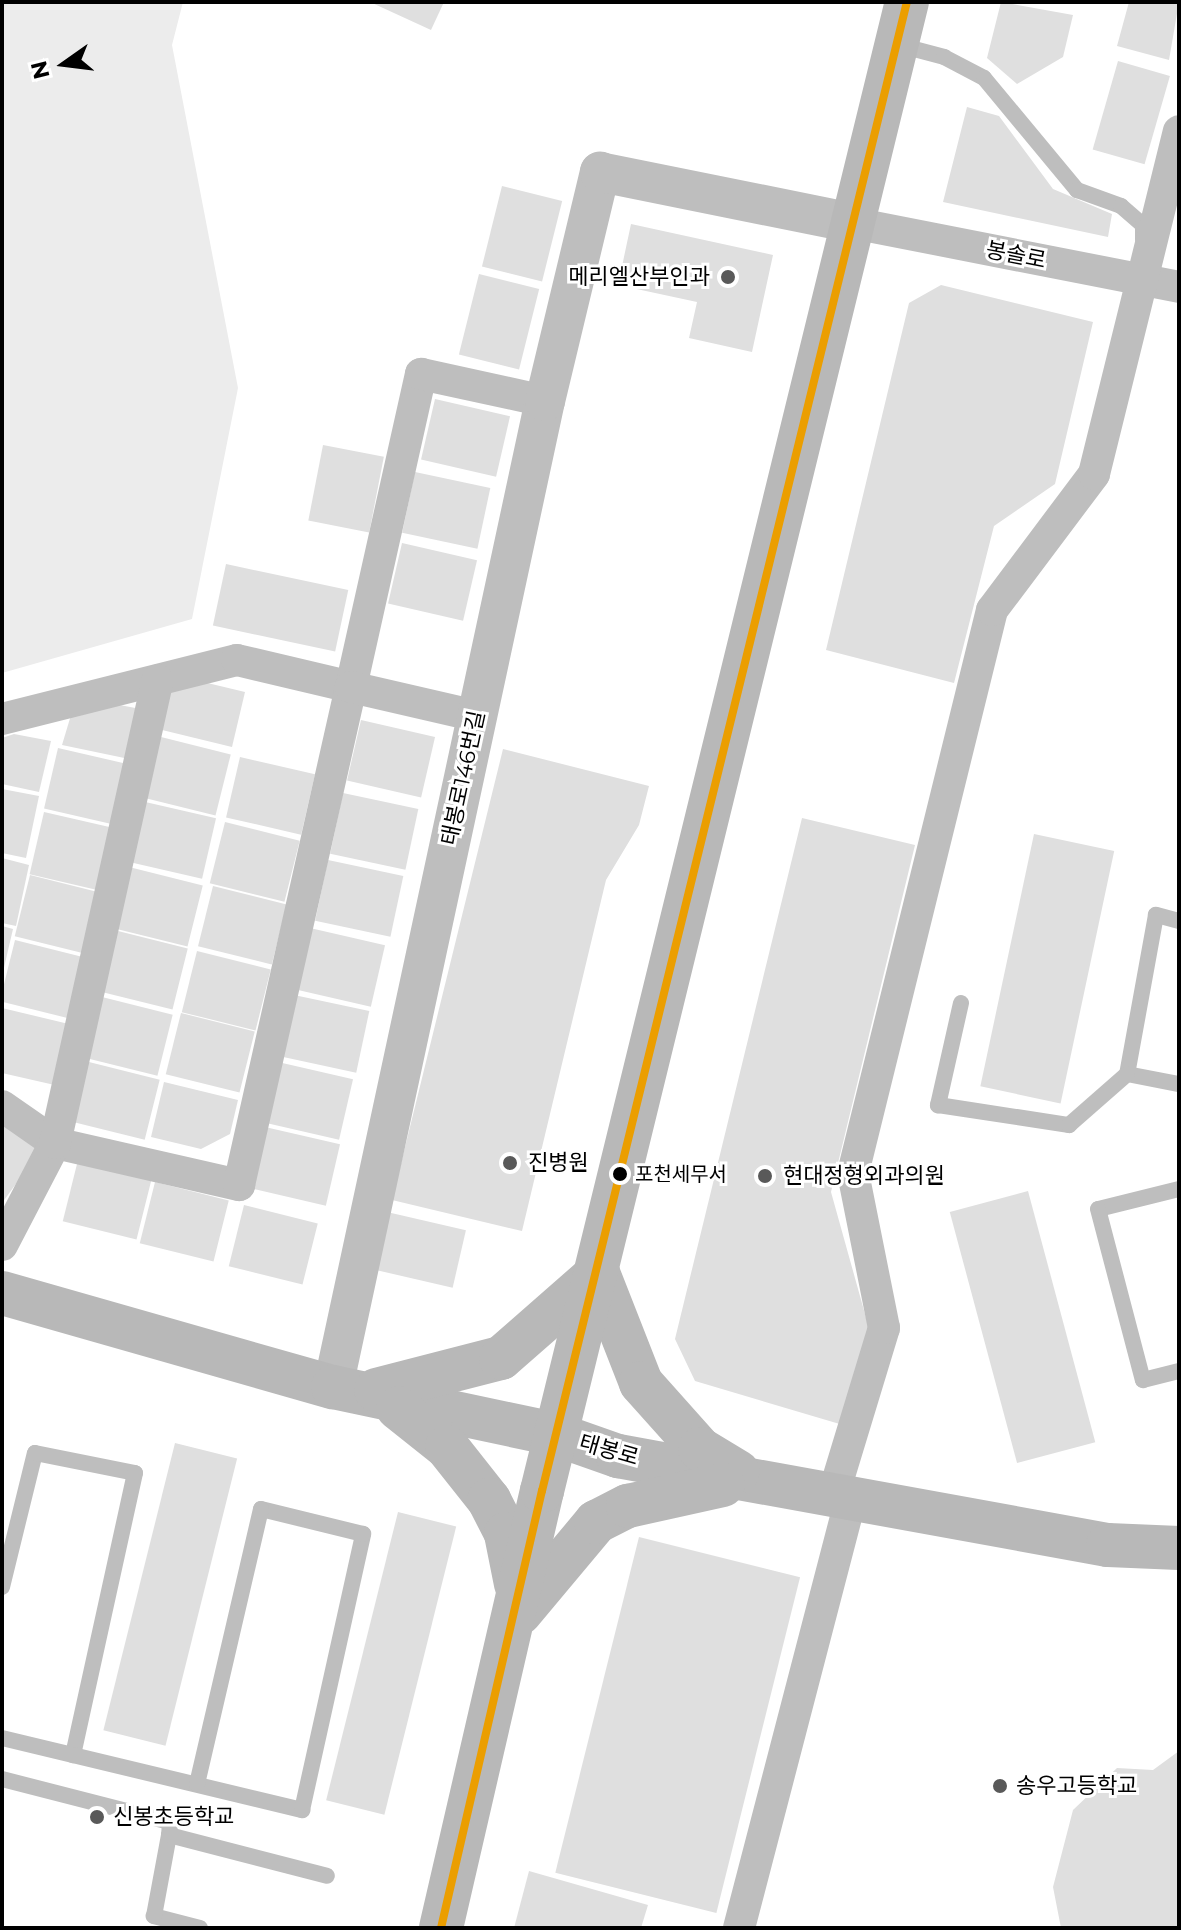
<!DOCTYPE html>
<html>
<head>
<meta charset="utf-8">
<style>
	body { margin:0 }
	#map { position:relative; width:1181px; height:1930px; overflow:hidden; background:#fff; font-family:Montserrat,"Noto Sans KR",sans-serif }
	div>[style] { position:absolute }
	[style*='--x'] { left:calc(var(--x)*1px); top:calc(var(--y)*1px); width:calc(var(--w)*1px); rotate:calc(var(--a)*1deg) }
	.green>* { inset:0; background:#ececec }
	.building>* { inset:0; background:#dfdfdf; transform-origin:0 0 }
	.service>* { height:16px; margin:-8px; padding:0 8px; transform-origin:8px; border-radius:8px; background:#bebebe }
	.minor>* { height:32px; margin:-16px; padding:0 16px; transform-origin:16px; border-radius:16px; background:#bebebe }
	.tertiary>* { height:40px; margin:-20px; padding:0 20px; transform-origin:20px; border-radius:20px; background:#bebebe }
	.secondary>* { height:44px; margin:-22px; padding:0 22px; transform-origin:22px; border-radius:22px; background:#b8b8b8 }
	.bus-1>* { height:8px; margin:-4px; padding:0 4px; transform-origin:4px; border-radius:4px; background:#eb9e00 }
	.dots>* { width:22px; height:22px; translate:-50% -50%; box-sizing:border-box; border:4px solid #fff; border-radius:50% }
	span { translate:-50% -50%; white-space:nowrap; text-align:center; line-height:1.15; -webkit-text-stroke:6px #fff; paint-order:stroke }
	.bus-label { font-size:20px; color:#000 }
	.left { translate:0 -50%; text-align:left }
	.street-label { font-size:22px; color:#000 }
	.poi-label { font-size:22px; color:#000 }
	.right { translate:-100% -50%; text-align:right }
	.frame { position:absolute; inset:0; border:4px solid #000; pointer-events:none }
	.north { position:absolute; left:24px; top:24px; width:80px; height:80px; -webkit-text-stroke:6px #fff; paint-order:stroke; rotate:256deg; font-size:22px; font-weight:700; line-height:32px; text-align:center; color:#000 }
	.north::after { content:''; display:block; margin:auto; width:28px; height:36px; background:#000; clip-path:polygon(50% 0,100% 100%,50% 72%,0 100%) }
</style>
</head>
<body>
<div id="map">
	<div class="green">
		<div style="clip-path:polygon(2px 2px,183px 2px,172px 45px,238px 388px,192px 619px,2px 673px)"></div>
	</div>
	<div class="building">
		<div style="clip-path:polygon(370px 2px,444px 2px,431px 30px)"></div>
		<div style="clip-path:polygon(1001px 2px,1073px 15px,1063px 57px,1017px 84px,987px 58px)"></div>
		<div style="clip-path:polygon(1129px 2px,1179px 2px,1169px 60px,1117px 46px)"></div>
		<div style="left:1118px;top:61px;width:54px;height:92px;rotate:16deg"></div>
		<div style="clip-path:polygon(967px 107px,999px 116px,1053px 189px,1112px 214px,1108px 237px,943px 202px)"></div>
		<div style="left:502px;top:186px;width:62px;height:83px;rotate:14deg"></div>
		<div style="clip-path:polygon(631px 224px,773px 255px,752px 352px,689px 338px,697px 302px,618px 285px)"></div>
		<div style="left:479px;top:274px;width:62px;height:83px;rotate:14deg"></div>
		<div style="clip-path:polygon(941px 285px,1093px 322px,1055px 484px,994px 526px,954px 683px,826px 650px,909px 303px)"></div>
		<div style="left:435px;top:399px;width:77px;height:62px;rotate:13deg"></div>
		<div style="left:323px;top:445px;width:62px;height:77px;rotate:11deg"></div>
		<div style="left:415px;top:472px;width:77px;height:62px;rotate:12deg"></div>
		<div style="left:402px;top:543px;width:77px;height:62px;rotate:13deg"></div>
		<div style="left:226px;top:564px;width:125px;height:63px;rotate:12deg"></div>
		<div style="clip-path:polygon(195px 680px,245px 692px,232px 747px,158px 729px,166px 695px)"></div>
		<div style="clip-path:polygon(109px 703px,146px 710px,134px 760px,62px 745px,71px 715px)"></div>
		<div style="left:361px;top:720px;width:76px;height:62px;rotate:13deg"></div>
		<div style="clip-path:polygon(14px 734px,51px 741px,39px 792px,2px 784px,2px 738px)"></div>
		<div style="left:157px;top:736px;width:76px;height:63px;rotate:14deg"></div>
		<div style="left:58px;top:748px;width:77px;height:62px;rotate:13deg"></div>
		<div style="clip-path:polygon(503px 749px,649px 786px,639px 825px,606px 880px,522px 1231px,392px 1200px)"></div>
		<div style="left:240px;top:757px;width:77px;height:62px;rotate:13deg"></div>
		<div style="clip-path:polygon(2px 789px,39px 796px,26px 858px,2px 853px)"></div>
		<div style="left:343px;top:793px;width:77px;height:62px;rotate:12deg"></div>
		<div style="left:141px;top:801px;width:77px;height:62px;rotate:13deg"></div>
		<div style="left:44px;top:812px;width:76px;height:64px;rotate:13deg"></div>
		<div style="clip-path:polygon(802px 818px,915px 845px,831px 1192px,870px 1332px,843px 1425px,695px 1381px,675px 1339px)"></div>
		<div style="left:225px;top:822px;width:77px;height:63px;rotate:14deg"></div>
		<div style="left:1034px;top:834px;width:82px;height:258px;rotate:12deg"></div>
		<div style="clip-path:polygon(2px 858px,29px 865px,16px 926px,2px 923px)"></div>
		<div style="left:328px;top:860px;width:77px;height:62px;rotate:12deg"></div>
		<div style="left:129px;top:867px;width:76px;height:63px;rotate:14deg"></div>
		<div style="left:30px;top:875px;width:77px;height:63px;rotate:14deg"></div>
		<div style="left:213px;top:886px;width:76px;height:62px;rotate:14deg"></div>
		<div style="clip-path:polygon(2px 926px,13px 929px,3px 972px,2px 972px)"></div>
		<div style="left:310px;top:928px;width:77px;height:63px;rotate:13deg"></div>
		<div style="left:114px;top:930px;width:76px;height:63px;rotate:14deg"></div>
		<div style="left:15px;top:940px;width:76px;height:63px;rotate:14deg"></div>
		<div style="left:197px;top:951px;width:76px;height:63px;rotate:14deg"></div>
		<div style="left:294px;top:995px;width:77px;height:63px;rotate:12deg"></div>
		<div style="left:98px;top:996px;width:77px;height:63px;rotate:14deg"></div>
		<div style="clip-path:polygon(2px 1008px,73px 1025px,59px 1086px,2px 1073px)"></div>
		<div style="left:181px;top:1013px;width:76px;height:63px;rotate:14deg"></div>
		<div style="left:85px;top:1061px;width:77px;height:62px;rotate:14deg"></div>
		<div style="left:278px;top:1062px;width:77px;height:62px;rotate:13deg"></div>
		<div style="clip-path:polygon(164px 1082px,238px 1100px,230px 1134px,201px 1149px,151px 1137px)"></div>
		<div style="clip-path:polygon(2px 1123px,40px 1151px,2px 1203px)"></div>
		<div style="left:265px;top:1127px;width:77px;height:63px;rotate:13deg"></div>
		<div style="left:78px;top:1160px;width:76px;height:63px;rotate:14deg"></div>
		<div style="left:155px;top:1182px;width:76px;height:63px;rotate:14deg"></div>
		<div style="left:1028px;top:1191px;width:260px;height:81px;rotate:75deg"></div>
		<div style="left:244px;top:1205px;width:76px;height:63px;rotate:14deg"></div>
		<div style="left:387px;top:1212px;width:81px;height:59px;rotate:13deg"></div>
		<div style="left:175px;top:1443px;width:64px;height:296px;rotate:14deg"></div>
		<div style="left:398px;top:1512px;width:60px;height:297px;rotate:14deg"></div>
		<div style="left:639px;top:1537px;width:166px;height:346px;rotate:14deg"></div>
		<div style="clip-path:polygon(1179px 1751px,1179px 1928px,1061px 1928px,1053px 1887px,1073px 1810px,1117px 1768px,1153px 1770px)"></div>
		<div style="clip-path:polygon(529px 1871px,648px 1905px,641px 1928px,514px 1928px)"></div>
	</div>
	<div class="service">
		<div style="--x:899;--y:45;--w:47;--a:14.9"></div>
		<div style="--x:944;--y:57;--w:45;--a:27.7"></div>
		<div style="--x:984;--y:78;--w:146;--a:50.3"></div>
		<div style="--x:1077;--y:190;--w:47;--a:20"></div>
		<div style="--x:1121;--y:206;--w:29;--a:41"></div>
		<div style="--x:1143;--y:225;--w:15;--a:90"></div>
		<div style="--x:1179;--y:921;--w:24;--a:-165"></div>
		<div style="--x:1156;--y:915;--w:162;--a:100.3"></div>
		<div style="--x:1127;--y:1074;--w:53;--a:10.9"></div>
		<div style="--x:961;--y:1003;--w:105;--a:102.7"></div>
		<div style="--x:938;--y:1105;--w:133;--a:8.7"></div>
		<div style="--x:1069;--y:1125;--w:77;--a:-41.3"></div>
		<div style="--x:1179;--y:1189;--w:83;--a:166.1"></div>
		<div style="--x:1098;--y:1209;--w:177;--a:75.3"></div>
		<div style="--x:1143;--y:1380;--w:37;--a:-14"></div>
		<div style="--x:2;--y:1587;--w:138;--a:-76.2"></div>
		<div style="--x:35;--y:1453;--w:102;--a:11.3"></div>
		<div style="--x:135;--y:1473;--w:289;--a:102.4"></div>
		<div style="--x:2;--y:1738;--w:309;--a:13.5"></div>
		<div style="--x:302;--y:1810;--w:283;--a:-77.5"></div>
		<div style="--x:363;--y:1534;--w:105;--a:-166.2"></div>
		<div style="--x:261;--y:1509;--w:282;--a:103.1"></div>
		<div style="--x:2;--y:1779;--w:173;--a:14.4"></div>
		<div style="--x:170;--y:1822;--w:13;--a:94"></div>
		<div style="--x:200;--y:1928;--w:48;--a:-165.4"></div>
		<div style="--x:154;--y:1916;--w:82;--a:-79.5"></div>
		<div style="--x:169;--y:1835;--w:163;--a:14.5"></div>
	</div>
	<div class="minor">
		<div style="--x:853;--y:223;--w:332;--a:11.1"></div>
		<div style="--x:2;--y:719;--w:242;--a:-14.1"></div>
		<div style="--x:237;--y:660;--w:117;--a:13.3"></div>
		<div style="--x:351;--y:687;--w:321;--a:-77.4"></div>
		<div style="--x:421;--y:374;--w:127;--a:12.3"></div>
		<div style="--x:2;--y:1106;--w:65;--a:34.9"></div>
		<div style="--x:55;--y:1143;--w:189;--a:12.9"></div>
		<div style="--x:239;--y:1185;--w:510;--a:-77.33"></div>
		<div style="--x:351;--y:687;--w:129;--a:13"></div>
		<div style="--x:2;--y:1245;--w:115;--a:-62.5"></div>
		<div style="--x:55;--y:1143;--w:474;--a:-77.5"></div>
		<div style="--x:832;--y:1499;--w:179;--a:-73.1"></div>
		<div style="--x:884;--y:1328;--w:158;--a:-101.3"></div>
		<div style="--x:853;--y:1173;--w:580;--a:-76.13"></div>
		<div style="--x:992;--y:610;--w:170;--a:-53.1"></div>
		<div style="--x:1094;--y:474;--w:353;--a:-76.1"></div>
		<div style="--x:739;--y:1928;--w:441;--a:-75.4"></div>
	</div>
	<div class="tertiary">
		<div style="--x:333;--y:1387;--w:1009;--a:-77.87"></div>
		<div style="--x:545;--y:401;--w:236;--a:-76.5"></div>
		<div style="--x:600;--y:172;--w:258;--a:11.4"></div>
	</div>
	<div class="secondary">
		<div style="--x:2;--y:1293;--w:344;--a:15.9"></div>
		<div style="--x:333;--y:1387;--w:230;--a:12"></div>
		<div style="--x:558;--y:1435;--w:64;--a:19.3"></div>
		<div style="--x:618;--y:1456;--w:498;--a:10.3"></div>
		<div style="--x:1108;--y:1545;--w:71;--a:2.4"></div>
		<div style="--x:376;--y:1390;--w:129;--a:-14.4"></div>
		<div style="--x:501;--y:1358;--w:129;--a:-41.2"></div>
		<div style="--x:598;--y:1273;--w:118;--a:68.6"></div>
		<div style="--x:641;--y:1383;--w:89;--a:48.2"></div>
		<div style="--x:700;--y:1449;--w:44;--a:31.2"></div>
		<div style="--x:398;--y:1408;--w:63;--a:38.5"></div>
		<div style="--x:447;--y:1447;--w:68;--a:51.6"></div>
		<div style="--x:489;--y:1500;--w:38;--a:63"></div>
		<div style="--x:506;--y:1534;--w:51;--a:78.7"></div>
		<div style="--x:520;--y:1613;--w:119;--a:-50.1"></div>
		<div style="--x:596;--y:1522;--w:36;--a:-27"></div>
		<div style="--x:628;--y:1506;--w:97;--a:-12.5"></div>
		<div style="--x:441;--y:1928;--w:449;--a:-77"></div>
		<div style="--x:542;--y:1491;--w:1533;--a:-76.23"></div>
	</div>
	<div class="bus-1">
		<div style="--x:441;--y:1928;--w:449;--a:-77"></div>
		<div style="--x:542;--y:1491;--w:1533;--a:-76.23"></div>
	</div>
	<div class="dots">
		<div style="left:728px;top:277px;background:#595959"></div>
		<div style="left:510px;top:1163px;background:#595959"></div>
		<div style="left:620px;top:1174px;background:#000"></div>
		<div style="left:765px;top:1176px;background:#595959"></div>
		<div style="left:1000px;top:1786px;background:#595959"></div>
		<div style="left:97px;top:1817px;background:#595959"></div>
	</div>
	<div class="bus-label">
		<span class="left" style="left:635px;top:1174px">포천세무서</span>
	</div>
	<div class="street-label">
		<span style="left:1016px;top:255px;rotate:11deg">봉솔로</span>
		<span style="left:463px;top:778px;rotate:-78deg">태봉로146번길</span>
		<span style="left:609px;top:1450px;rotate:16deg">태봉로</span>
	</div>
	<div class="poi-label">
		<span class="right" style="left:710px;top:277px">메리엘산부인과</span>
		<span class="left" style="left:528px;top:1163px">진병원</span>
		<span class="left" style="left:783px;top:1176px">현대정형외과의원</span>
		<span class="left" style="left:1016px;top:1786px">송우고등학교</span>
		<span class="left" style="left:113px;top:1817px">신봉초등학교</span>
	</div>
	<div class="frame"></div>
	<div class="north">N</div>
</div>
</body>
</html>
